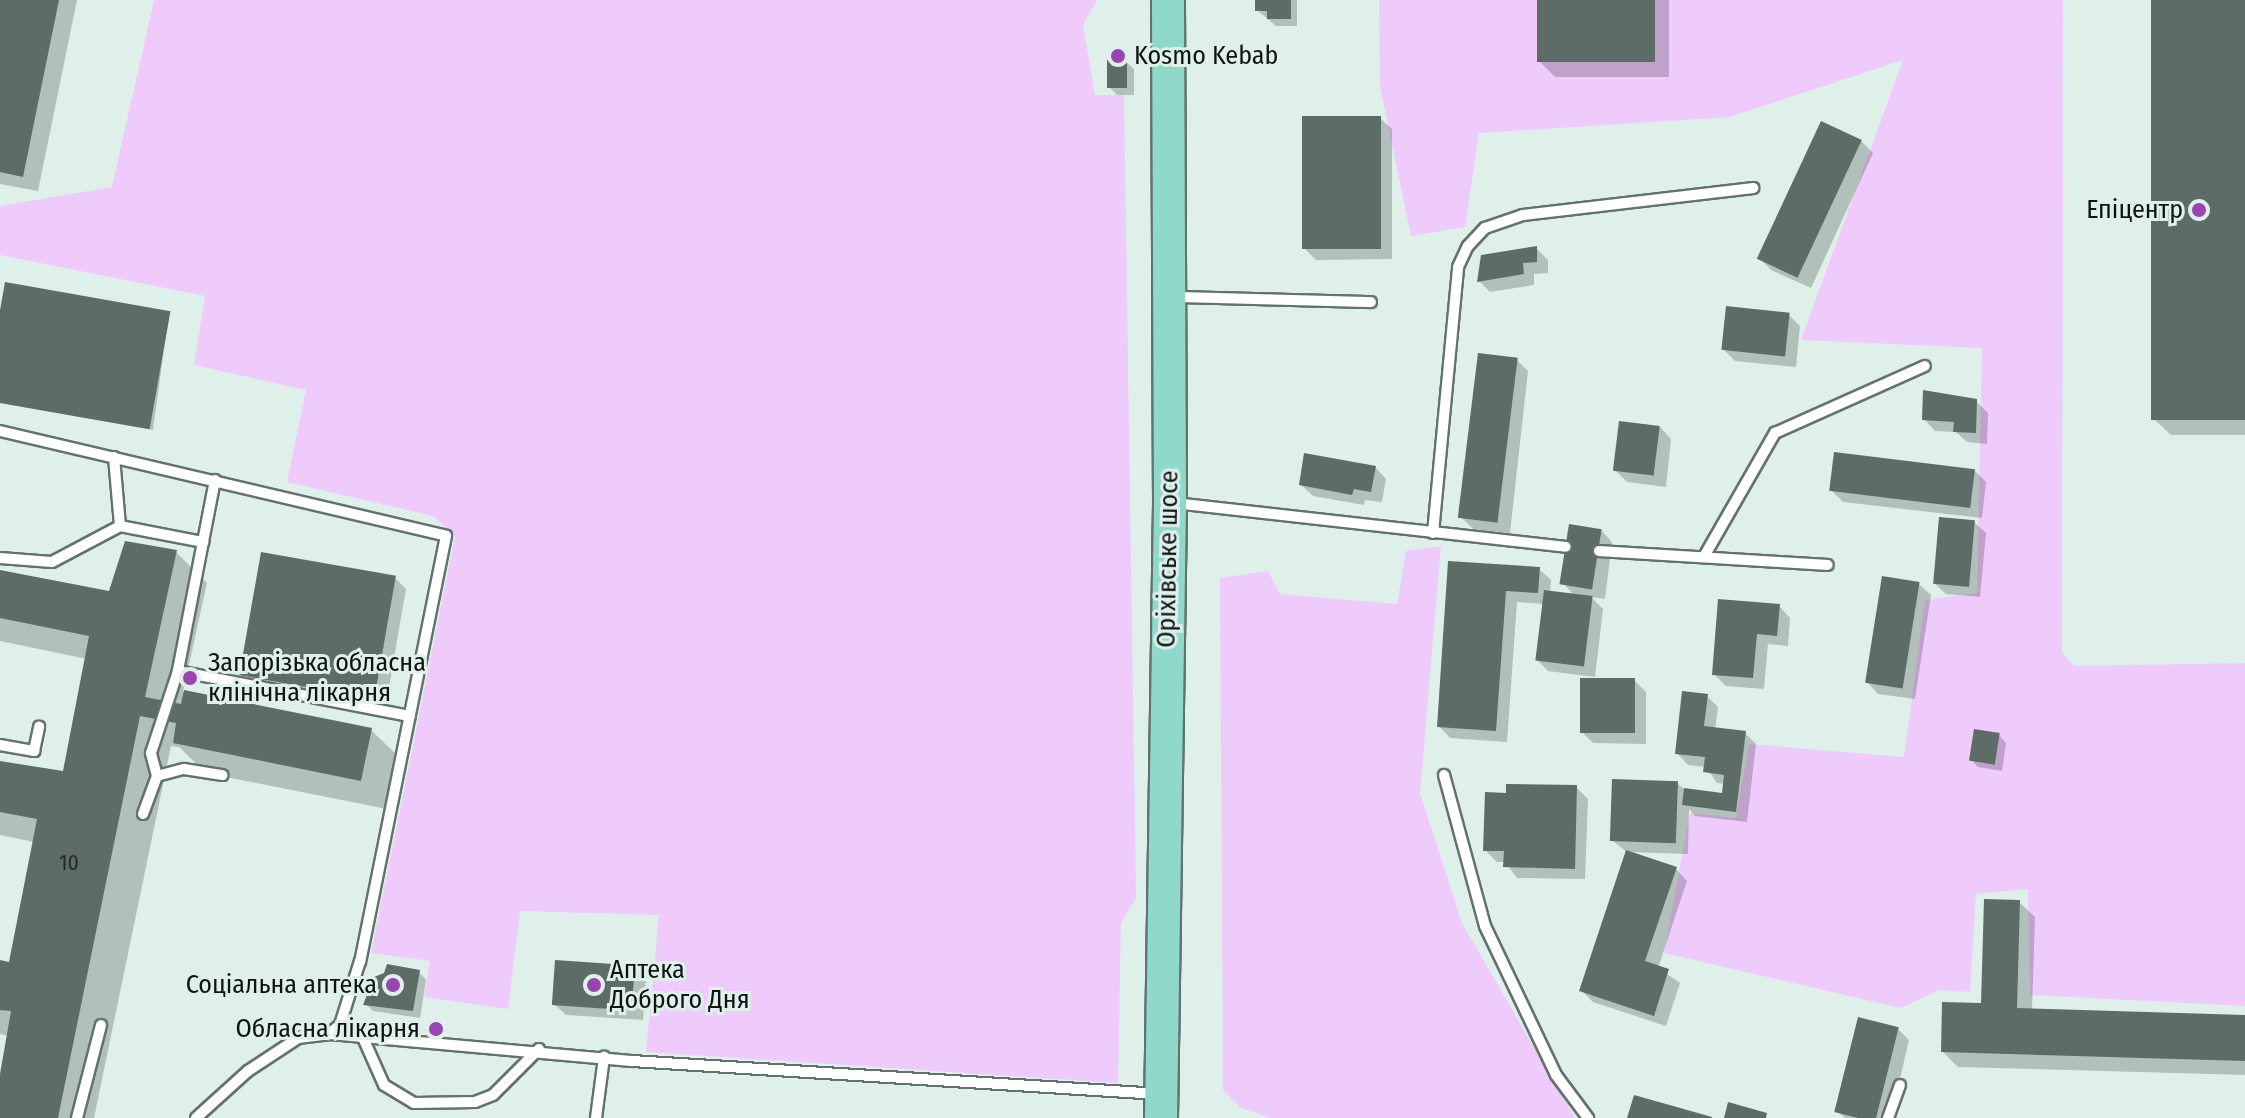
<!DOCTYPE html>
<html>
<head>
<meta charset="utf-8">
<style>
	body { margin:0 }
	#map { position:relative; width:2245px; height:1118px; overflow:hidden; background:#dff0eb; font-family:"Fira Sans Condensed",sans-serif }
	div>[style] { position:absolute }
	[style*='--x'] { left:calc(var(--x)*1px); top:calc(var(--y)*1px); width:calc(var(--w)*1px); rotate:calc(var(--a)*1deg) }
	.green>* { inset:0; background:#efcbfc }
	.shadow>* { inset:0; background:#0003 }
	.building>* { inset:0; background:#5e6c68; transform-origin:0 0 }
	.roads { filter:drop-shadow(2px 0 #63726e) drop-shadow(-2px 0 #63726e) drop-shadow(0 2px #63726e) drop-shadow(0 -2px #63726e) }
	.service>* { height:10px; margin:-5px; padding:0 5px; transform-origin:5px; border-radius:5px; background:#fff }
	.primary>* { height:32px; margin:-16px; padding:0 16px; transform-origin:16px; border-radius:16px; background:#8fd9cb }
	.dots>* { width:22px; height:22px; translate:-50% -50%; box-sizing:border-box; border:4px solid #dff0eb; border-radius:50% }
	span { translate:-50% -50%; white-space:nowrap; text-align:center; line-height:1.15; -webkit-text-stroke:6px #dff0eb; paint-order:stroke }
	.number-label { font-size:22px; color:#232a28 }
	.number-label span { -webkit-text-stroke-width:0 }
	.poi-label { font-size:26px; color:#0f1413 }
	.left { translate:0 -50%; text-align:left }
	.right { translate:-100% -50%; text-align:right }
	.street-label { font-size:26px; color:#0f1413 }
</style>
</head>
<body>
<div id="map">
	<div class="green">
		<div style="clip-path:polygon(154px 0,1097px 0,1083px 25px,1095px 95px,1124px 95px,1136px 898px,1121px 923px,1118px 1083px,646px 1052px,659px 915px,520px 911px,508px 1009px,424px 997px,430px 961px,371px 953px,455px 537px,433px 516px,287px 482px,306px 390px,194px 365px,205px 296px,0 255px,0 206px,112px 187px)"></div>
		<div style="clip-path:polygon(1379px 0,2063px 0,2062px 652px,2074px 666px,2245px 663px,2245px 1006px,2030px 995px,2028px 889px,1976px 894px,1970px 992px,1939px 990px,1901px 1008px,1664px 953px,1690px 813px,1736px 818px,1749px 744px,1904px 757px,1925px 600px,1977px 593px,1982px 348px,1801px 340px,1903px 60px,1730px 117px,1479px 133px,1465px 227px,1411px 236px,1380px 86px)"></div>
		<div style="clip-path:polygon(1441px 546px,1420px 793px,1462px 923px,1575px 1118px,1270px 1118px,1241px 1108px,1223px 1090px,1220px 578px,1268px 571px,1280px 594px,1397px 604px,1406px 551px)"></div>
	</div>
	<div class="shadow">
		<div style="clip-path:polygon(0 0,77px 0,38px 191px,0 184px)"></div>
		<div style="clip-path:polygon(1257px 0,1297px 0,1297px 26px,1276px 26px,1257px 10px)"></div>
		<div style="clip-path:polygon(1539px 0,1669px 0,1669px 77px,1555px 77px,1539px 61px)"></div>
		<div style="clip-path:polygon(2153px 0,2245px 0,2245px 435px,2171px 435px,2155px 420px)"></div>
		<div style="clip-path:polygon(1126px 62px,1134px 69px,1134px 95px,1117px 95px,1109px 87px)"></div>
		<div style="clip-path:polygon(1380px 118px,1392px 129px,1392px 259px,1316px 260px,1304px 248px)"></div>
		<div style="clip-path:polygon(1861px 141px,1873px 153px,1811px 288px,1771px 270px,1760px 259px)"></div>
		<div style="clip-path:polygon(1537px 249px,1548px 260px,1548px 273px,1534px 274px,1534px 285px,1490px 292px,1479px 281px)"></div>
		<div style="clip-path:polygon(6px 285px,169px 313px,153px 430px,0 403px,0 320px)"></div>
		<div style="clip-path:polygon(1789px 315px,1800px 326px,1796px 367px,1735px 361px,1723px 349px)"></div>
		<div style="clip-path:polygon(1517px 360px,1528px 371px,1510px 533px,1473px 529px,1462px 518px)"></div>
		<div style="clip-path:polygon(1976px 401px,1988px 413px,1987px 444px,1967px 442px,1956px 432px,1935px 431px,1924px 419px)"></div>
		<div style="clip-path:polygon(1660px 427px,1671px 439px,1666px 487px,1627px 482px,1616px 471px)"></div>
		<div style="clip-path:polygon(1375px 467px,1386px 479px,1382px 502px,1365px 500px,1364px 505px,1313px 496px,1301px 485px)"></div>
		<div style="clip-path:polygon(1975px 471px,1986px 482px,1982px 518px,1843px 502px,1831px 490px)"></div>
		<div style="clip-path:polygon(1974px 522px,1986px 533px,1980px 597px,1946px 594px,1934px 583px)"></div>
		<div style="clip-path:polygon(1601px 530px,1612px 542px,1605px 599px,1591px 597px,1603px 609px,1595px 677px,1548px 671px,1537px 660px,1544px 604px,1517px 602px,1507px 742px,1450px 738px,1439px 726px,1450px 563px,1539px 569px,1551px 580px,1550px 593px,1575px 596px,1563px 583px)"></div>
		<div style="clip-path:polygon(176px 552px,207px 583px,183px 692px,371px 730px,402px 760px,392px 810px,206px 773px,179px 747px,171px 746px,94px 1118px,0 1118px,9px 1036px,0 1034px,0 962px,11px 964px,34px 842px,0 835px,0 763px,65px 774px,87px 659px,0 641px,0 572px,111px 593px)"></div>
		<div style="clip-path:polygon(395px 578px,406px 589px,385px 710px,253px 686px,241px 675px)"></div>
		<div style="clip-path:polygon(1919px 584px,1931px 595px,1915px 699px,1878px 694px,1867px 682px)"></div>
		<div style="clip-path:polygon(1779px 606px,1790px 618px,1788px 646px,1768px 644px,1764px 689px,1726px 686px,1714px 674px)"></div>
		<div style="clip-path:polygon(1634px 680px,1646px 692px,1646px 744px,1593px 743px,1582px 732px)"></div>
		<div style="clip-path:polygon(1707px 696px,1718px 707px,1715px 729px,1745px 733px,1756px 744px,1747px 822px,1695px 816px,1689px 809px,1688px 854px,1628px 852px,1676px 869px,1687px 881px,1658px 968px,1680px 983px,1666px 1026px,1593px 1002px,1581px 990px,1627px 852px,1613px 841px,1677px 783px,1685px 790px,1724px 795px,1725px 784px,1717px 783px,1706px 767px,1688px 765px,1677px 753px)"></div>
		<div style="clip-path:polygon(1999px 735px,2006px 743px,2002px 771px,1978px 767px,1971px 760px)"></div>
		<div style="clip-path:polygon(1576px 787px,1588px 799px,1585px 879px,1517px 878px,1505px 862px,1497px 862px,1485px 850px,1507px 795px)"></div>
		<div style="clip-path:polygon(2019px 902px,2035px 917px,2032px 1011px,2245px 1017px,2245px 1075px,1958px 1067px,1943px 1052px,1983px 1005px)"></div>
		<div style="clip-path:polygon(634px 967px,646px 978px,643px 1020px,566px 1015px,554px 1004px)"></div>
		<div style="clip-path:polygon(419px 972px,426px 980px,420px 1018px,373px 1011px,366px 1004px)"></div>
		<div style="clip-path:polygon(1898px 1029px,1909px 1040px,1891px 1118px,1845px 1118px,1838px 1112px)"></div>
	</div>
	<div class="building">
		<div style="clip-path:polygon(0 0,59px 0,23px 177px,0 172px)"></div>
		<div style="clip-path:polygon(1255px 0,1291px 0,1291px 19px,1267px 19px,1267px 11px,1255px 11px)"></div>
		<div style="left:1537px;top:0;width:118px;height:62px"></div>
		<div style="left:2151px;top:0;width:94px;height:420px"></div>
		<div style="left:1107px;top:60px;width:20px;height:28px"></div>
		<div style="left:1302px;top:116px;width:79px;height:133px"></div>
		<div style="left:1821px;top:121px;width:45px;height:152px;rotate:25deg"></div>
		<div style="clip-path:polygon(1537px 246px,1537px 262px,1523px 263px,1524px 274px,1477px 282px,1481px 255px)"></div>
		<div style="left:5px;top:282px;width:168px;height:120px;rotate:10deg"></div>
		<div style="left:1726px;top:306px;width:64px;height:44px;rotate:6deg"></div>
		<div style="left:1478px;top:353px;width:40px;height:166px;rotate:7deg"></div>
		<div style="clip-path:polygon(1923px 390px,1977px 399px,1976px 433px,1953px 432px,1954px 422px,1922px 420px)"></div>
		<div style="left:1619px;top:421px;width:41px;height:50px;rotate:7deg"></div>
		<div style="left:1834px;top:452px;width:142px;height:39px;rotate:7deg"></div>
		<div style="clip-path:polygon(1304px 453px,1376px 466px,1371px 492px,1354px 489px,1352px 495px,1299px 485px)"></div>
		<div style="left:1939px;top:517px;width:36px;height:67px;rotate:5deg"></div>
		<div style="left:1569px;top:524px;width:33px;height:61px;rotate:9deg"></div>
		<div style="clip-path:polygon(125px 541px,177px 550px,145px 697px,181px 704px,184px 690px,372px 728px,361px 781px,173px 743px,176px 723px,140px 716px,58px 1118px,0 1118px,0 1074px,11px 1011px,0 1010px,0 960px,9px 962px,37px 819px,0 812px,0 761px,63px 771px,89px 636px,0 618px,0 570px,109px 591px)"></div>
		<div style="left:261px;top:552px;width:137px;height:125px;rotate:10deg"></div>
		<div style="clip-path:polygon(1448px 561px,1540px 567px,1538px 593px,1506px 591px,1496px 731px,1437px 727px)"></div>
		<div style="left:1882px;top:576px;width:38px;height:108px;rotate:9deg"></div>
		<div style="left:1544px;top:590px;width:49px;height:71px;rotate:7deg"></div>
		<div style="clip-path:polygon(1718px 599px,1780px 604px,1777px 636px,1757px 634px,1753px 678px,1712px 675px)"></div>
		<div style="left:1580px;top:678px;width:55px;height:55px"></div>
		<div style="clip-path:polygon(1682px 691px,1708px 694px,1704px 726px,1746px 731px,1736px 812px,1682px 805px,1684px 788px,1722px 793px,1724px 775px,1703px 772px,1705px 757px,1675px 754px)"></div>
		<div style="left:1974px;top:729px;width:26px;height:32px;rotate:9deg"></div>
		<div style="left:1612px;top:779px;width:66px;height:62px;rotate:2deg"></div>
		<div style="clip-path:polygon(1506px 784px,1577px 785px,1575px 869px,1503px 867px,1504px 851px,1483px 851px,1485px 792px,1506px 793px)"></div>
		<div style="clip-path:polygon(1626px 850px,1677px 867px,1645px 961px,1669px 969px,1654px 1016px,1579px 991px)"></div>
		<div style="clip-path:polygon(1984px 899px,2020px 900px,2017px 1008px,2245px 1015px,2245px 1061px,1941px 1052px,1942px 1002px,1981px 1003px)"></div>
		<div style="left:555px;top:960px;width:80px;height:45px;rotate:4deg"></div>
		<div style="clip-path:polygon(387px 964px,420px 970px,413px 1011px,363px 1005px,374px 977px,384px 973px)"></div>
		<div style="left:1858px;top:1017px;width:42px;height:98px;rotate:14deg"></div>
		<div style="clip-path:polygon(1634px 1095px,1712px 1117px,1712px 1118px,1627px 1118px)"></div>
		<div style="clip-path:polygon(1728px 1102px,1767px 1113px,1766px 1118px,1724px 1118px)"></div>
	</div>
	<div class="roads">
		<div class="service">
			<div style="--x:1175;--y:297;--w:196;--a:1.5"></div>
			<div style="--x:0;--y:431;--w:458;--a:13.2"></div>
			<div style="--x:446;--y:536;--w:434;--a:101.4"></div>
			<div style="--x:360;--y:961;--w:67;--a:107.4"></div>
			<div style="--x:340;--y:1025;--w:14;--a:141"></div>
			<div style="--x:114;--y:457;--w:69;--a:85"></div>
			<div style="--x:120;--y:526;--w:85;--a:10.9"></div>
			<div style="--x:215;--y:480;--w:195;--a:101"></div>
			<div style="--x:178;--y:671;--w:236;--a:11"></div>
			<div style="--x:1175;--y:503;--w:393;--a:6.4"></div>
			<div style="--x:1433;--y:533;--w:267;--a:-84.6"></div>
			<div style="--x:1458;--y:267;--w:23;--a:-65"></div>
			<div style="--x:1468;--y:246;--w:25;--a:-47"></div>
			<div style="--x:1485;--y:228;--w:40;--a:-18.9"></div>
			<div style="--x:1523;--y:215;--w:232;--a:-6.7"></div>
			<div style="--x:1599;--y:551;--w:229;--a:3.5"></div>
			<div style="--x:1705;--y:555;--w:141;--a:-60.2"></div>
			<div style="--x:1775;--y:433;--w:164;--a:-24.1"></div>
			<div style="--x:0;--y:558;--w:52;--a:4.4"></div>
			<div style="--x:52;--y:562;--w:77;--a:-27.9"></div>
			<div style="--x:0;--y:745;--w:35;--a:10"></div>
			<div style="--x:34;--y:751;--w:25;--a:-78"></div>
			<div style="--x:1444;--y:775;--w:156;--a:74.8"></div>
			<div style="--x:1485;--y:926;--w:165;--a:64.5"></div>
			<div style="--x:1556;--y:1075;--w:54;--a:53.3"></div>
			<div style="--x:157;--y:776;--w:24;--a:-105"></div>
			<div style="--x:151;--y:753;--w:86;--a:-71.8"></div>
			<div style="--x:143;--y:814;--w:40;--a:-69.8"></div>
			<div style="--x:157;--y:776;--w:28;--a:-15"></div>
			<div style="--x:184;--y:769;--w:39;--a:9"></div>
			<div style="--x:364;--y:1040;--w:49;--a:66"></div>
			<div style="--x:384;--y:1085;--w:35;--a:31"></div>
			<div style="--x:414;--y:1103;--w:61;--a:-0.9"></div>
			<div style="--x:475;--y:1102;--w:19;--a:-21"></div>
			<div style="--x:493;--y:1095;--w:65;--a:-45"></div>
			<div style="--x:77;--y:1118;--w:96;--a:-75.5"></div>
			<div style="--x:196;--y:1118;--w:70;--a:-42.1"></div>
			<div style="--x:248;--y:1071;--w:60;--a:-33.4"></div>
			<div style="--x:298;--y:1038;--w:31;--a:-7"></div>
			<div style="--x:329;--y:1034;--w:304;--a:5.1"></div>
			<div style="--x:632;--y:1061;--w:528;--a:3.58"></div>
			<div style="--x:596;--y:1118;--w:62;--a:-82.5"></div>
			<div style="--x:1888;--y:1118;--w:35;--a:-70"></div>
		</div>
		<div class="primary">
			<div style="--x:1161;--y:1118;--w:616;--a:-89.16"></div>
			<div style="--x:1170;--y:502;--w:502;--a:-90.23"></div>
		</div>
	</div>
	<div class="dots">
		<div style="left:1118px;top:56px;background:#9944b2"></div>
		<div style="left:2199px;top:210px;background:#9944b2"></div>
		<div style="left:190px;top:678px;background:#9944b2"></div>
		<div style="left:393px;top:985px;background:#9944b2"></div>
		<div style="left:594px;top:985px;background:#9944b2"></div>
		<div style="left:436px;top:1029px;background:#9944b2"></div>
	</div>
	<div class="number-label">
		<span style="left:69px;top:863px">10</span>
	</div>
	<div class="poi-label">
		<span class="left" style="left:1134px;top:56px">Kosmo Kebab</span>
		<span class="right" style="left:2183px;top:210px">Епіцентр</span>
		<span class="left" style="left:208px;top:678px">Запорізька обласна<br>клінічна лікарня</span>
		<span class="left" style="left:610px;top:985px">Аптека<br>Доброго Дня</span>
		<span class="right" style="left:377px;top:985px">Соціальна аптека</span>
		<span class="right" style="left:420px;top:1029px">Обласна лікарня</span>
	</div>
	<div class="street-label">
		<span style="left:1168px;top:559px;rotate:-89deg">Оріхівське шосе</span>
	</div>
</div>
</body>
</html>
